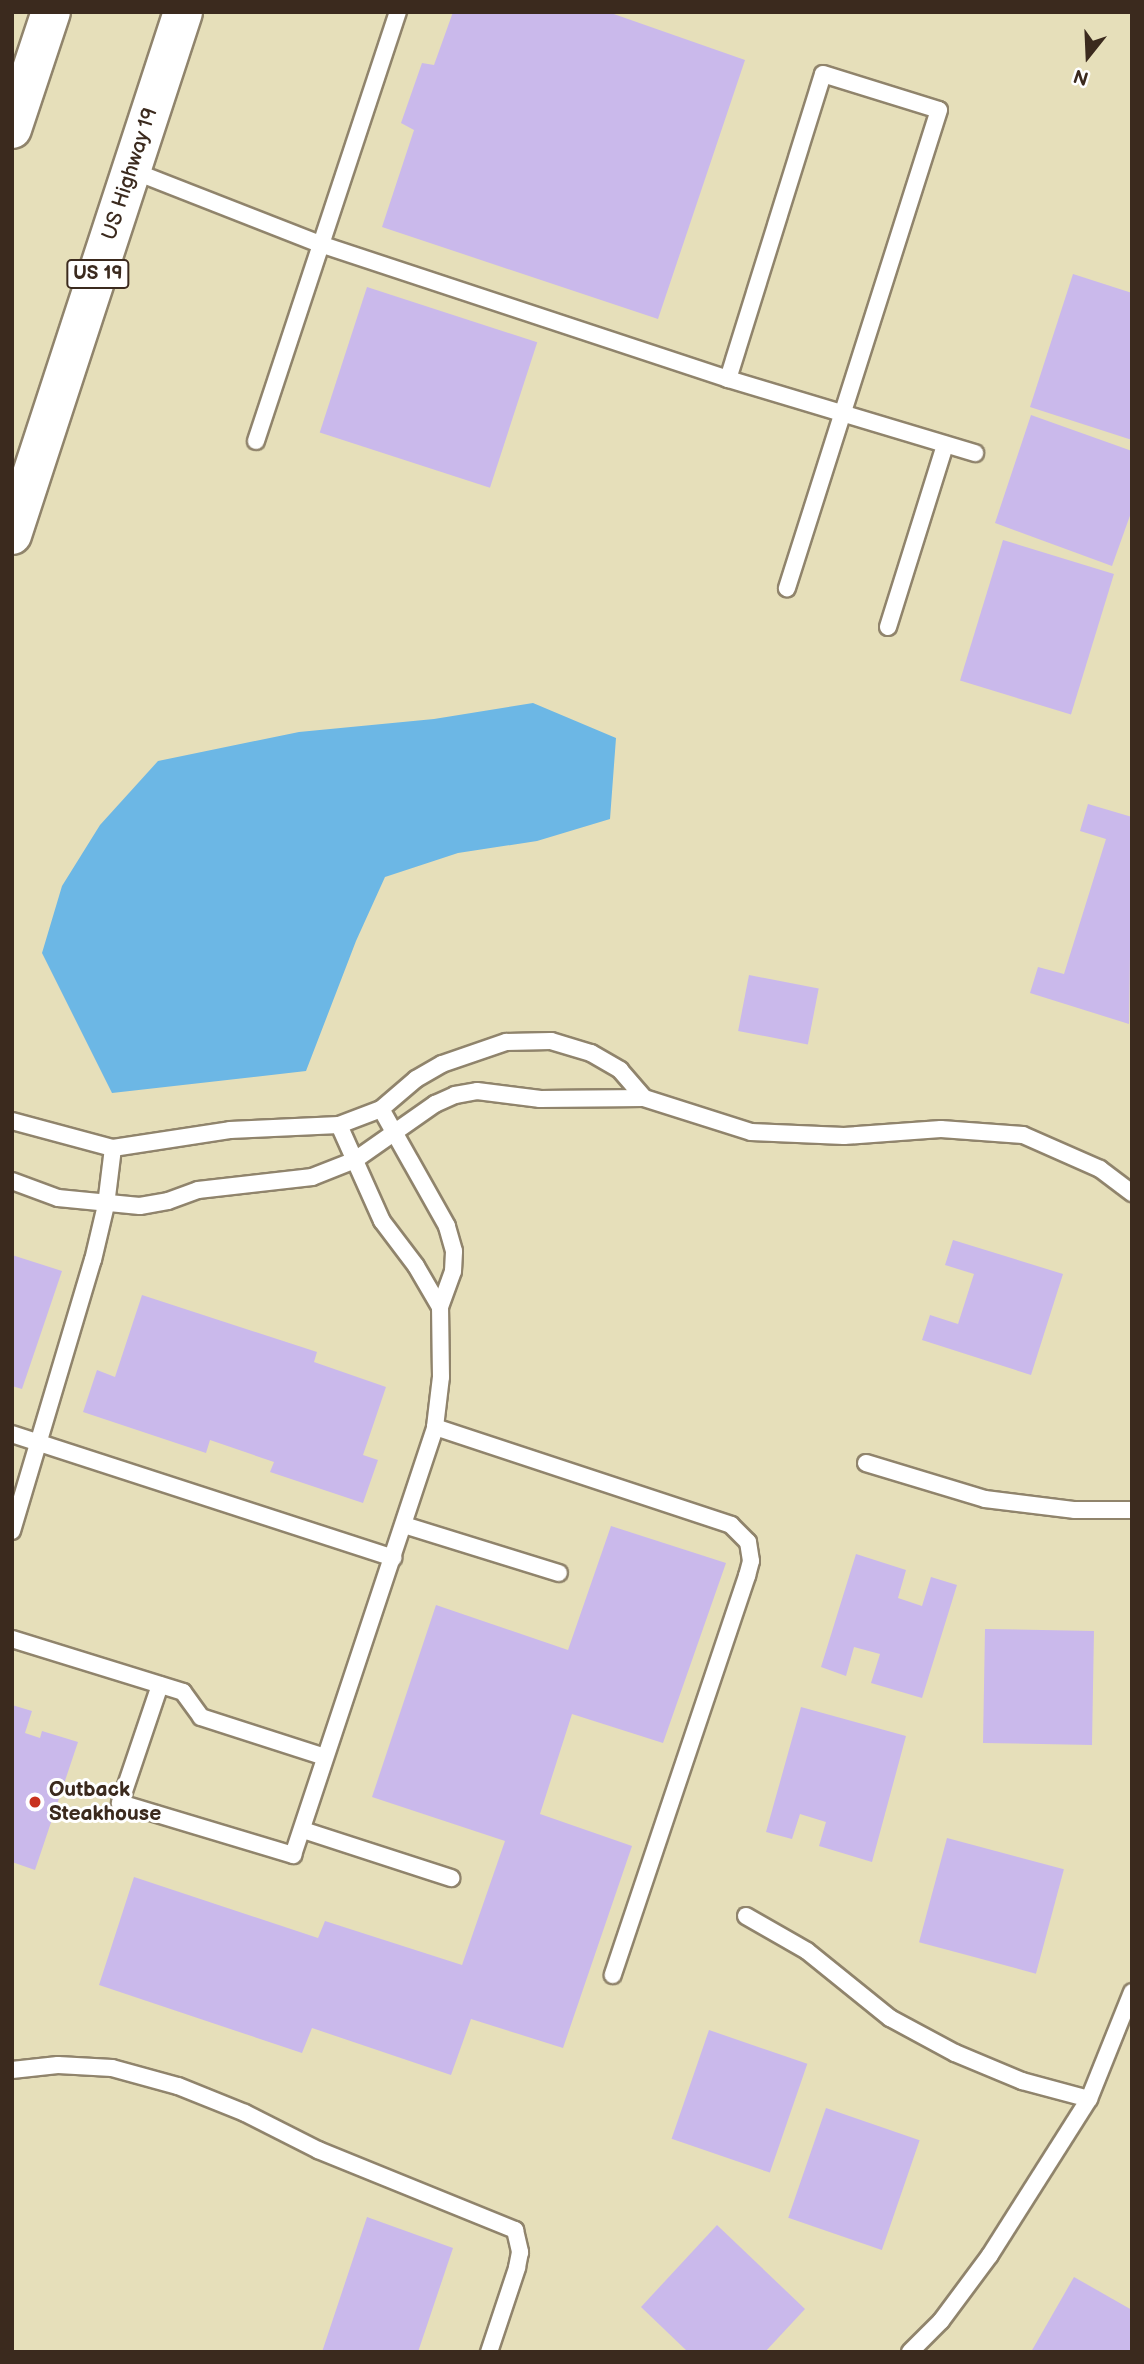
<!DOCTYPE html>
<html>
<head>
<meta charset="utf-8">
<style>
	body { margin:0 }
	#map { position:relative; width:1144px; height:2364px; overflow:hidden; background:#e6dfba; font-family:"Balsamiq Sans",sans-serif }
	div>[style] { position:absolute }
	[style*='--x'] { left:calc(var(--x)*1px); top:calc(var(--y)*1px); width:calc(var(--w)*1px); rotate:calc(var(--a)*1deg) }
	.water>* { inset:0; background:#6cb7e5 }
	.building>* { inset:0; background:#cab9eb; transform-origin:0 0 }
	.roads { filter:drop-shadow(2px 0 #90846c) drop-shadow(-2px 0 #90846c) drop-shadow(0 2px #90846c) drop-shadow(0 -2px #90846c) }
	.lane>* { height:16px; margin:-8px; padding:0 8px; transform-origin:8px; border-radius:8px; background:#fff }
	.highway>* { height:38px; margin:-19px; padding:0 19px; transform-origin:19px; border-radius:19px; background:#fff }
	.dots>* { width:19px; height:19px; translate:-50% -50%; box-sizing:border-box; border:4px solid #fff; border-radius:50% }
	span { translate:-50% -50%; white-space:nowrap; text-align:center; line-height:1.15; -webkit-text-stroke:6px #fff; paint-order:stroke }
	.shield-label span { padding:2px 5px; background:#fff; border:2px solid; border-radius:5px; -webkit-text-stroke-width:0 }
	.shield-label { font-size:19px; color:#3b2a1e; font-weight:700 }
	.street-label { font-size:21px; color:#3b2a1e }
	.poi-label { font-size:21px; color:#3b2a1e; font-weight:700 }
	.left { translate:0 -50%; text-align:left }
	.frame { position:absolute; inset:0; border:14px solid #3b2a1e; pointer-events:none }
	.north { position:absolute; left:1053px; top:21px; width:70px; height:70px; -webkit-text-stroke:5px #fff; paint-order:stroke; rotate:198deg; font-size:19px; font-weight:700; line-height:28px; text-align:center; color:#3b2a1e }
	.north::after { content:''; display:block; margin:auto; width:24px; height:32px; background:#3b2a1e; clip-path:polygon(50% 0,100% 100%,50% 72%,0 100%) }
</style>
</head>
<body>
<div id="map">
	<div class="water">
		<div style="clip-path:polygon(533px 703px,616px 738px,610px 819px,537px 841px,458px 853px,385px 877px,356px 941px,306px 1071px,112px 1093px,42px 953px,62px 886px,100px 825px,158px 761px,299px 732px,434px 719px)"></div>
	</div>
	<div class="building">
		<div style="clip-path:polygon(453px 12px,608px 12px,745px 60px,658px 319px,382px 227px,414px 130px,401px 123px,422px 63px,434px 65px)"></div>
		<div style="clip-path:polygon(1073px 274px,1132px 293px,1132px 440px,1030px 407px)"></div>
		<div style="left:367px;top:287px;width:179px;height:153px;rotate:18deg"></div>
		<div style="clip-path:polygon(1031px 415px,1132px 451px,1132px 510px,1112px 566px,995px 523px)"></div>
		<div style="left:1003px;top:540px;width:116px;height:147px;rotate:17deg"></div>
		<div style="clip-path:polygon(1088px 804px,1132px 817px,1129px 1024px,1030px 993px,1038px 967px,1064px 974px,1106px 839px,1080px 831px)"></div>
		<div style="left:749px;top:975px;width:71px;height:57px;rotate:11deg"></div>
		<div style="clip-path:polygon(953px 1240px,1063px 1274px,1031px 1375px,922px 1340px,930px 1315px,958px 1324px,974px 1274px,945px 1265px)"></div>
		<div style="clip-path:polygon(12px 1255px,62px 1271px,22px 1389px,12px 1386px)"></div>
		<div style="clip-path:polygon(142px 1295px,317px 1352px,314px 1362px,386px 1387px,363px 1455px,378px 1460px,363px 1503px,270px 1472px,274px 1462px,210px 1440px,206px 1453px,83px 1412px,97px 1370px,115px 1377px)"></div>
		<div style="clip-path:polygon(611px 1526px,726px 1563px,663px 1743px,572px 1714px,540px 1814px,632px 1846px,563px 2048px,471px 2019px,451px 2075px,312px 2028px,302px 2053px,99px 1985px,134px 1877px,318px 1938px,325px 1921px,462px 1965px,505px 1841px,372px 1797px,436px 1605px,568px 1650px)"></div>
		<div style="clip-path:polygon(856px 1554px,906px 1570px,898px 1598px,922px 1606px,931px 1577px,957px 1585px,922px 1698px,871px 1683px,880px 1654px,854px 1647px,846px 1676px,821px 1667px)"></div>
		<div style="left:985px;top:1629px;width:109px;height:114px;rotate:1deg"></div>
		<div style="clip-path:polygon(12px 1705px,32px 1711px,25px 1733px,40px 1738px,42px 1731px,78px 1742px,35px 1870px,12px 1862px)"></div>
		<div style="clip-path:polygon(801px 1707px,906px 1736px,872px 1862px,819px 1846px,826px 1822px,800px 1814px,792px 1839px,766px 1832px)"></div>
		<div style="left:947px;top:1838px;width:121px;height:108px;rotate:15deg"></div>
		<div style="left:709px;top:2030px;width:104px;height:115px;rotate:19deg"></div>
		<div style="left:826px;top:2108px;width:99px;height:116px;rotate:19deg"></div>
		<div style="clip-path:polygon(367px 2217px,453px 2248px,418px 2352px,322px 2352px)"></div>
		<div style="clip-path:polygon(717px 2225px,805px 2309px,765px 2352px,688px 2352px,641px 2307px)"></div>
		<div style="clip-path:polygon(1074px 2277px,1132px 2310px,1132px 2352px,1031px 2352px)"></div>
	</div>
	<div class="roads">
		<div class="lane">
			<div style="--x:131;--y:170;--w:203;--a:21.4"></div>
			<div style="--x:320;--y:244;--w:430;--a:18.3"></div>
			<div style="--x:728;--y:379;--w:258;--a:16.7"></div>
			<div style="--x:728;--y:379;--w:319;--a:-72.7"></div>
			<div style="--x:823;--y:74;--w:121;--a:17.2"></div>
			<div style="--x:939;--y:110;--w:502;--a:107.64"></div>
			<div style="--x:256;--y:441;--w:452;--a:-71.7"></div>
			<div style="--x:888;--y:627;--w:191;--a:-72.6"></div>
			<div style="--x:12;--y:1121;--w:105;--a:15"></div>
			<div style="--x:113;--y:1148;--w:118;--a:-8.7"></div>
			<div style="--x:230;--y:1130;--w:109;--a:-2.6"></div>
			<div style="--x:339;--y:1125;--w:45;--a:-20.9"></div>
			<div style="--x:381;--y:1109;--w:46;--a:-40.6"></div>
			<div style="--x:416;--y:1079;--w:30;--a:-30"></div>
			<div style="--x:442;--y:1064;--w:68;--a:-19"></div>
			<div style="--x:506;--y:1042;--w:45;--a:-1.3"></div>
			<div style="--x:551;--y:1041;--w:42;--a:16.7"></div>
			<div style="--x:591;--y:1053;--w:34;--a:30"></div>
			<div style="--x:620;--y:1070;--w:37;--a:49"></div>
			<div style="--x:339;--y:1125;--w:105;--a:65.9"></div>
			<div style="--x:382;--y:1221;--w:56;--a:52.9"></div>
			<div style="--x:416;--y:1266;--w:48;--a:59.7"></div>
			<div style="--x:12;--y:1181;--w:49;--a:20.3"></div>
			<div style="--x:58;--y:1198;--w:82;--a:5.6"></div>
			<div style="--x:140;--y:1206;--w:28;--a:-10"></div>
			<div style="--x:168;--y:1201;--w:32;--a:-20"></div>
			<div style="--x:198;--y:1190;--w:115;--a:-6.5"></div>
			<div style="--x:312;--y:1177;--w:46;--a:-21.6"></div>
			<div style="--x:355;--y:1160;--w:98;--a:-35"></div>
			<div style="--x:435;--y:1104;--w:22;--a:-24"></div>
			<div style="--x:455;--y:1095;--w:22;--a:-10"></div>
			<div style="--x:477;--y:1091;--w:64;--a:7.2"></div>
			<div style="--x:540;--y:1099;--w:104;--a:-0.6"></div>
			<div style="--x:644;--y:1098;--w:112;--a:17.6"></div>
			<div style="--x:751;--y:1132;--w:93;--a:2.5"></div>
			<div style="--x:844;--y:1136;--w:97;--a:-4.1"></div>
			<div style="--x:941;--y:1129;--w:82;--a:4.2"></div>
			<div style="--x:1023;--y:1135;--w:84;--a:23.8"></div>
			<div style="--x:1100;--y:1169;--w:40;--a:37"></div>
			<div style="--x:435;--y:1427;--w:312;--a:18.3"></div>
			<div style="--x:731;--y:1525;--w:24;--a:45"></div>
			<div style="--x:748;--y:1542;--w:19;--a:81"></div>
			<div style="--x:751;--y:1561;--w:16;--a:105"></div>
			<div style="--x:747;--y:1576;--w:421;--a:108.6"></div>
			<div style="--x:12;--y:1434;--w:401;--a:18"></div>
			<div style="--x:866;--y:1463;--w:124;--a:16.8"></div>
			<div style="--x:985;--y:1499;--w:91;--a:7"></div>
			<div style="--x:1075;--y:1510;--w:57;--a:0"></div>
			<div style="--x:404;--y:1525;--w:162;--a:17.2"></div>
			<div style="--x:12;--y:1531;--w:283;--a:-73.4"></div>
			<div style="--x:93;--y:1260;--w:57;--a:-76.7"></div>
			<div style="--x:106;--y:1205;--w:57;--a:-83"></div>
			<div style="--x:12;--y:1639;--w:179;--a:17.2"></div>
			<div style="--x:183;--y:1692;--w:31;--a:54"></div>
			<div style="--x:201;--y:1717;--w:130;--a:17.9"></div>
			<div style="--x:160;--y:1685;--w:125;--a:108.7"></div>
			<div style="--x:120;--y:1803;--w:181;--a:16.7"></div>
			<div style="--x:293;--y:1855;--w:451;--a:-71.6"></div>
			<div style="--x:435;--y:1427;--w:50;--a:-83.2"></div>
			<div style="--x:441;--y:1377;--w:70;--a:-90.8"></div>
			<div style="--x:440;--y:1307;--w:38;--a:-70"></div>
			<div style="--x:453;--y:1271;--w:20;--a:-87"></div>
			<div style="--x:454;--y:1251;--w:26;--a:-106"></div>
			<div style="--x:447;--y:1226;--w:134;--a:-119.4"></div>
			<div style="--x:303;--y:1830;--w:156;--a:18"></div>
			<div style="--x:746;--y:1916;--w:70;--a:29.8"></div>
			<div style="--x:807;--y:1951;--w:107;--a:38.9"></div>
			<div style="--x:890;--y:2018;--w:74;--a:28.3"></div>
			<div style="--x:955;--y:2053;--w:73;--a:22.7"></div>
			<div style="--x:1022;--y:2081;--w:69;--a:15"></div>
			<div style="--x:12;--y:2070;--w:46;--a:-6.2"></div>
			<div style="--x:58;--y:2065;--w:54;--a:3.2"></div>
			<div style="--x:112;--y:2068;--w:68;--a:15.3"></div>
			<div style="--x:178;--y:2086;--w:72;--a:21.9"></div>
			<div style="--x:245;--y:2113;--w:82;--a:26.9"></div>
			<div style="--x:318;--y:2150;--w:213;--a:22.1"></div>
			<div style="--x:515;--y:2230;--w:23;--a:77"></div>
			<div style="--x:520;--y:2252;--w:16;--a:101"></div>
			<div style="--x:517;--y:2268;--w:89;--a:108.4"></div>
			<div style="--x:910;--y:2352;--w:44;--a:-45"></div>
			<div style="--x:941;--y:2321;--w:82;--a:-53.4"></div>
			<div style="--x:990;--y:2255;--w:185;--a:-57.6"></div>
			<div style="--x:1089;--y:2099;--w:115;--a:-68.1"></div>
		</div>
		<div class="highway">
			<div style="--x:12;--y:129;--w:123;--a:-71.6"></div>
			<div style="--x:12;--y:535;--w:550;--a:-71.89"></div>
		</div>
	</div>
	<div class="dots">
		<div style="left:35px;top:1802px;background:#c8321e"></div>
	</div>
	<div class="shield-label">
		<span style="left:98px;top:274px">US 19</span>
	</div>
	<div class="street-label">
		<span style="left:130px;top:174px;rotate:-72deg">US Highway 19</span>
	</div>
	<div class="poi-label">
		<span class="left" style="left:49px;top:1802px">Outback<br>Steakhouse</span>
	</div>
	<div class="frame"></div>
	<div class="north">N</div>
</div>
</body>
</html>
